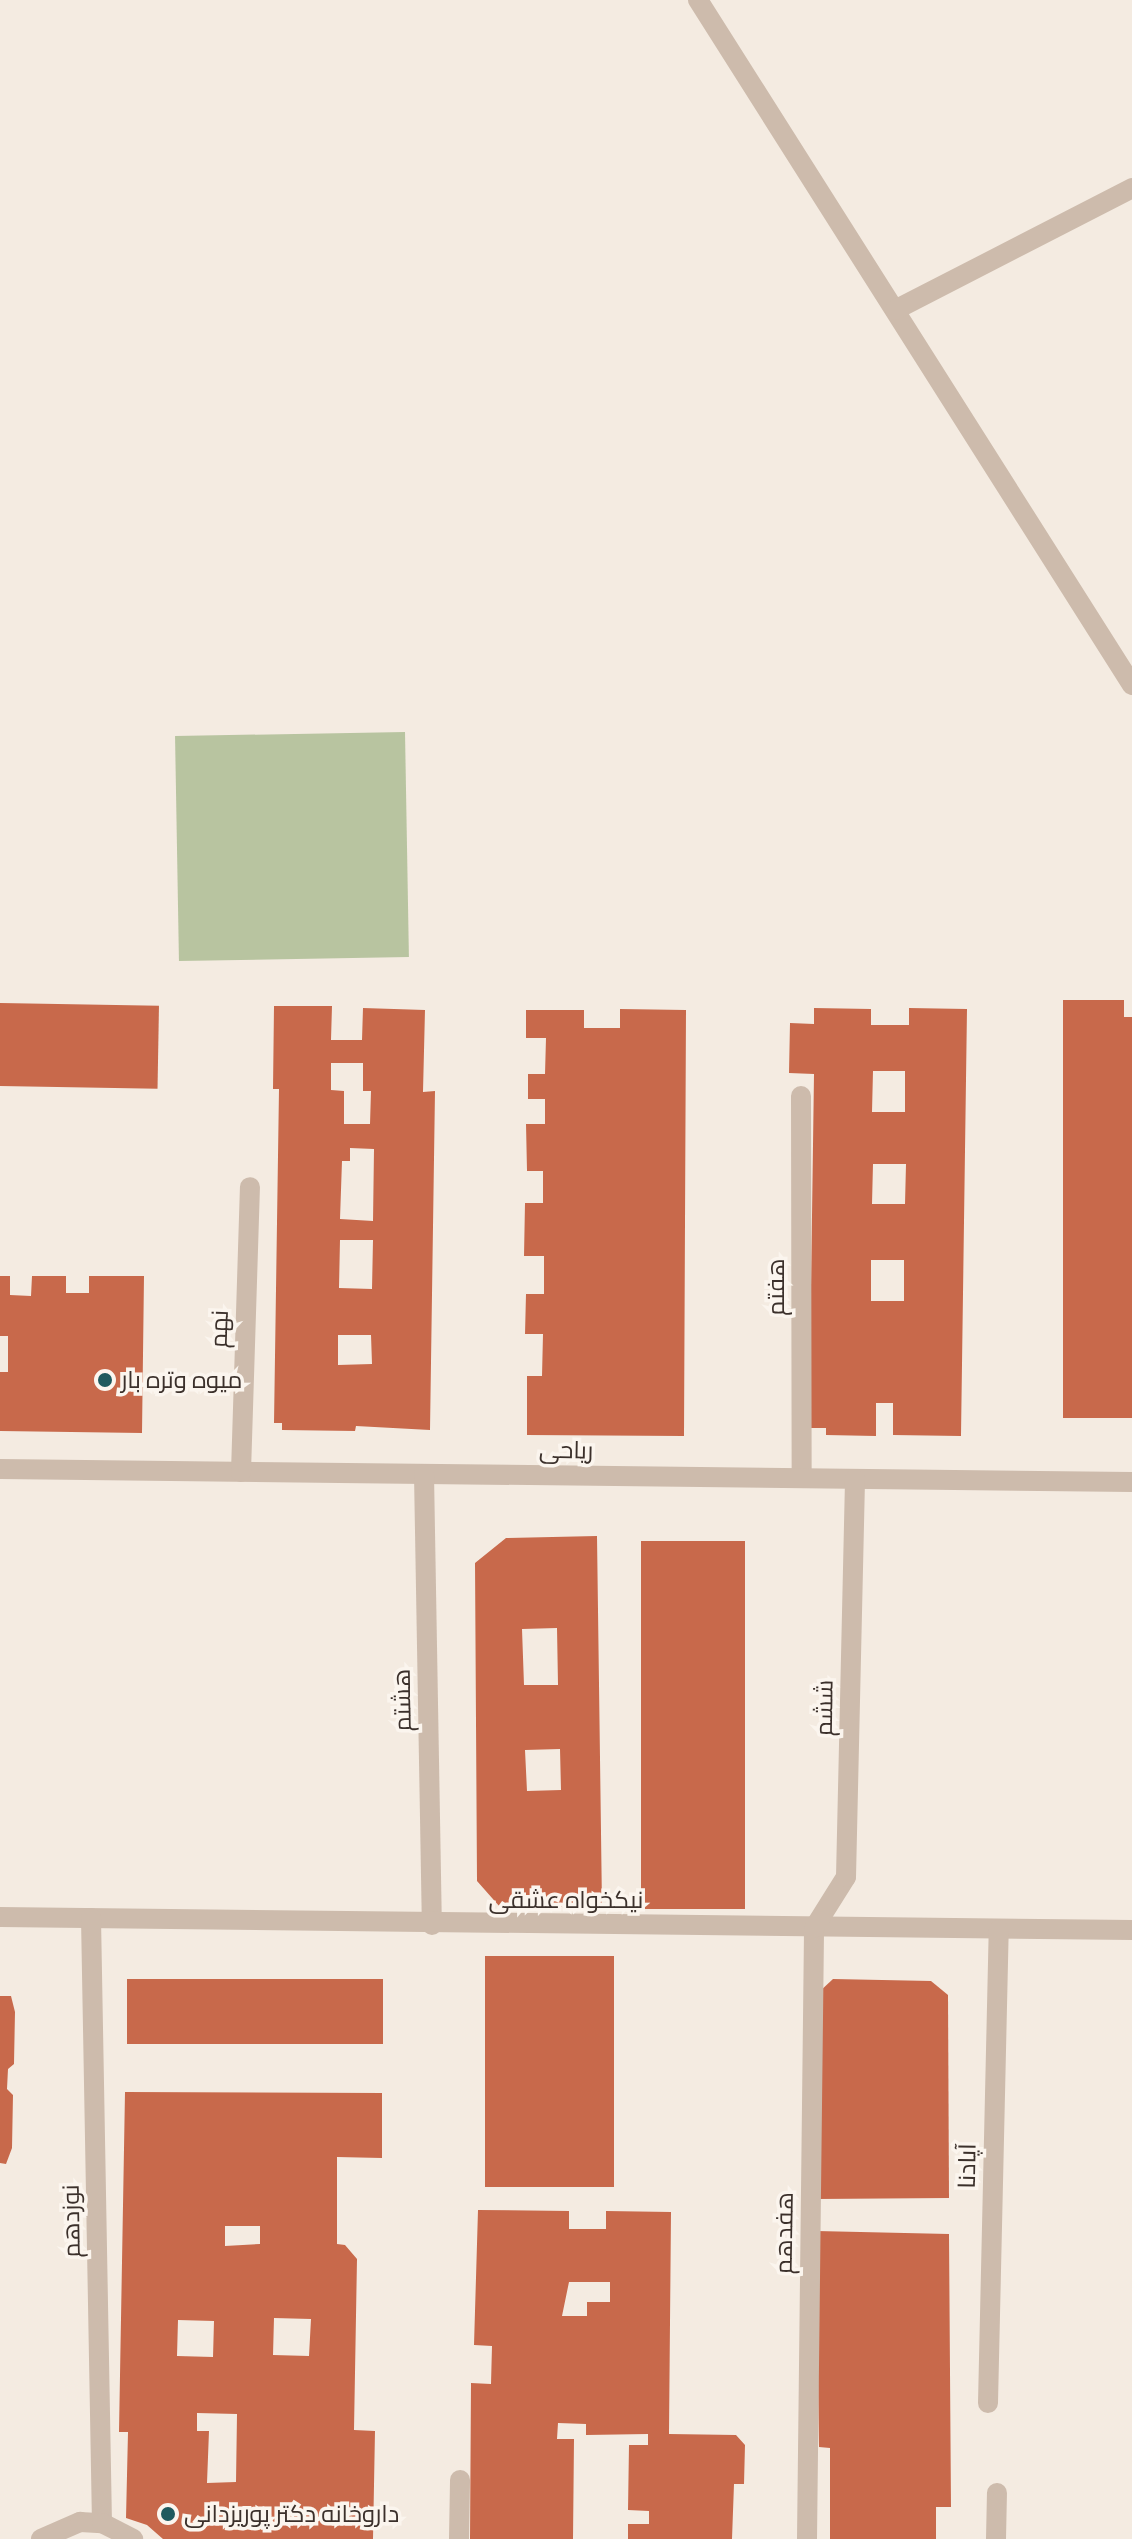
<!DOCTYPE html>
<html>
<head>
<meta charset="utf-8">
<style>
	body { margin:0 }
	#map { position:relative; width:1132px; height:2539px; overflow:hidden; background:#f4ebe1; font-family:"Titillium Web",Cairo,sans-serif }
	div>[style] { position:absolute }
	[style*='--x'] { left:calc(var(--x)*1px); top:calc(var(--y)*1px); width:calc(var(--w)*1px); rotate:calc(var(--a)*1deg) }
	.green>* { inset:0; background:#b8c4a0; transform-origin:0 0 }
	.building>* { inset:0; background:#c8694b; transform-origin:0 0 }
	.minor>* { height:20px; margin:-10px; padding:0 10px; transform-origin:10px; border-radius:10px; background:#cdbbac }
	.dots>* { width:22px; height:22px; translate:-50% -50%; box-sizing:border-box; border:4px solid #fbf5ee; border-radius:50% }
	span { translate:-50% -50%; white-space:nowrap; text-align:center; line-height:1.15; -webkit-text-stroke:7px #fbf5ee; paint-order:stroke }
	.street-label { font-size:24px; color:#3b302b }
	.poi-label { font-size:24px; color:#3b302b }
	.left { translate:0 -50%; text-align:left }
</style>
</head>
<body>
<div id="map">
	<div class="green">
		<div style="left:405px;top:732px;width:225px;height:230px;rotate:89deg"></div>
	</div>
	<div class="building">
		<div style="clip-path:polygon(1063px 1000px,1124px 1000px,1124px 1017px,1132px 1017px,1132px 1418px,1063px 1418px)"></div>
		<div style="left:0;top:1003px;width:159px;height:83px;rotate:1deg"></div>
		<div style="clip-path:polygon(evenodd,274px 1006px,332px 1006px,331px 1040px,362px 1040px,363px 1008px,425px 1010px,423px 1092px,435px 1091px,430px 1430px,356px 1426px,355px 1431px,282px 1430px,282px 1423px,274px 1423px,279px 1089px,273px 1089px,274px 1006px,331px 1063px,363px 1063px,363px 1091px,371px 1091px,370px 1124px,344px 1124px,344px 1091px,331px 1090px,331px 1063px,274px 1006px,350px 1148px,374px 1149px,373px 1221px,340px 1219px,342px 1161px,350px 1161px,350px 1148px,274px 1006px,340px 1240px,373px 1240px,372px 1289px,339px 1288px,340px 1240px,274px 1006px,338px 1335px,371px 1335px,372px 1364px,338px 1365px,338px 1335px)"></div>
		<div style="clip-path:polygon(evenodd,814px 1008px,871px 1009px,871px 1025px,909px 1025px,909px 1008px,967px 1009px,961px 1436px,893px 1435px,893px 1403px,876px 1403px,876px 1436px,826px 1435px,826px 1428px,809px 1428px,814px 1074px,789px 1073px,790px 1023px,814px 1024px,814px 1008px,873px 1071px,905px 1071px,905px 1112px,872px 1112px,873px 1071px,814px 1008px,873px 1164px,906px 1164px,905px 1204px,872px 1204px,873px 1164px,814px 1008px,871px 1260px,904px 1260px,904px 1301px,871px 1301px,871px 1260px)"></div>
		<div style="clip-path:polygon(620px 1009px,686px 1010px,684px 1436px,527px 1435px,527px 1376px,542px 1376px,543px 1334px,525px 1334px,526px 1294px,544px 1294px,544px 1256px,524px 1256px,525px 1203px,543px 1203px,543px 1171px,527px 1171px,526px 1124px,545px 1124px,545px 1099px,528px 1099px,528px 1074px,545px 1074px,546px 1038px,526px 1038px,526px 1010px,584px 1010px,584px 1028px,620px 1028px)"></div>
		<div style="clip-path:polygon(0 1276px,10px 1276px,10px 1295px,31px 1296px,32px 1276px,66px 1276px,66px 1293px,89px 1293px,89px 1276px,144px 1276px,142px 1433px,0 1431px,0 1372px,8px 1372px,8px 1336px,0 1336px)"></div>
		<div style="clip-path:polygon(evenodd,597px 1536px,602px 1906px,500px 1907px,477px 1881px,475px 1563px,506px 1538px,597px 1536px,557px 1628px,558px 1685px,524px 1685px,522px 1629px,557px 1628px,597px 1536px,560px 1749px,561px 1790px,527px 1791px,525px 1750px,560px 1749px)"></div>
		<div style="left:745px;top:1541px;width:368px;height:104px;rotate:90deg"></div>
		<div style="left:485px;top:1956px;width:129px;height:231px"></div>
		<div style="left:127px;top:1979px;width:256px;height:65px"></div>
		<div style="clip-path:polygon(833px 1979px,931px 1981px,948px 1995px,949px 2198px,817px 2199px,818px 1993px)"></div>
		<div style="clip-path:polygon(0 1996px,11px 1996px,15px 2012px,14px 2064px,8px 2069px,7px 2089px,13px 2095px,12px 2148px,6px 2164px,0 2163px)"></div>
		<div style="clip-path:polygon(evenodd,125px 2092px,382px 2093px,382px 2158px,337px 2157px,337px 2244px,345px 2245px,357px 2259px,354px 2430px,375px 2431px,373px 2539px,163px 2539px,147px 2525px,126px 2518px,128px 2432px,119px 2432px,125px 2092px,225px 2226px,260px 2226px,260px 2244px,225px 2246px,225px 2226px,125px 2092px,274px 2318px,311px 2319px,309px 2356px,273px 2355px,274px 2318px,125px 2092px,178px 2320px,214px 2321px,213px 2357px,177px 2356px,178px 2320px,125px 2092px,197px 2413px,237px 2414px,236px 2482px,207px 2483px,209px 2431px,197px 2431px,197px 2413px)"></div>
		<div style="clip-path:polygon(evenodd,478px 2210px,569px 2211px,569px 2229px,606px 2229px,606px 2211px,671px 2212px,669px 2434px,736px 2435px,745px 2445px,744px 2484px,734px 2484px,732px 2539px,628px 2539px,628px 2524px,649px 2524px,649px 2511px,628px 2510px,629px 2445px,648px 2445px,648px 2434px,586px 2435px,586px 2424px,558px 2423px,557px 2439px,574px 2439px,573px 2539px,470px 2539px,471px 2383px,491px 2384px,492px 2346px,474px 2345px,478px 2210px,569px 2282px,610px 2282px,610px 2302px,587px 2302px,587px 2316px,562px 2316px,569px 2282px)"></div>
		<div style="clip-path:polygon(816px 2231px,949px 2234px,951px 2507px,936px 2507px,936px 2539px,830px 2539px,830px 2448px,819px 2447px)"></div>
	</div>
	<div class="minor">
		<div style="--x:698;--y:0;--w:811;--a:57.64"></div>
		<div style="--x:895;--y:310;--w:267;--a:-27.2"></div>
		<div style="--x:801;--y:1096;--w:382;--a:89.9"></div>
		<div style="--x:0;--y:1469;--w:1132;--a:0.66"></div>
		<div style="--x:241;--y:1472;--w:285;--a:-88.2"></div>
		<div style="--x:424;--y:1474;--w:451;--a:89"></div>
		<div style="--x:0;--y:1917;--w:1132;--a:0.66"></div>
		<div style="--x:91;--y:1918;--w:605;--a:88.96"></div>
		<div style="--x:988;--y:2403;--w:473;--a:-88.7"></div>
		<div style="--x:41;--y:2539;--w:43;--a:-23.6"></div>
		<div style="--x:80;--y:2522;--w:22;--a:3"></div>
		<div style="--x:102;--y:2523;--w:35;--a:27"></div>
		<div style="--x:459;--y:2539;--w:59;--a:-89"></div>
		<div style="--x:807;--y:2539;--w:611;--a:-89.34"></div>
		<div style="--x:814;--y:1928;--w:60;--a:-57.9"></div>
		<div style="--x:846;--y:1877;--w:398;--a:-88.7"></div>
		<div style="--x:996;--y:2539;--w:46;--a:-88.8"></div>
	</div>
	<div class="dots">
		<div style="left:105px;top:1380px;background:#1f5a5e"></div>
		<div style="left:168px;top:2514px;background:#1f5a5e"></div>
	</div>
	<div class="street-label">
		<span style="left:776px;top:1287px;rotate:-90deg">هفتم</span>
		<span style="left:219px;top:1329px;rotate:-88deg">نهم</span>
		<span style="left:566px;top:1450px;rotate:1deg">ریاحی</span>
		<span style="left:402px;top:1700px;rotate:-91deg">هشتم</span>
		<span style="left:824px;top:1708px;rotate:-89deg">ششم</span>
		<span style="left:566px;top:1900px">نیکخواه عشقی</span>
		<span style="left:967px;top:2166px;rotate:-89deg">آپادنا</span>
		<span style="left:71px;top:2221px;rotate:-91deg">نوزدهم</span>
		<span style="left:784px;top:2233px;rotate:-89deg">هفدهم</span>
	</div>
	<div class="poi-label">
		<span class="left" style="left:121px;top:1380px">میوه وتره بار</span>
		<span class="left" style="left:184px;top:2514px">داروخانه دکتر پوریزدانی</span>
	</div>
</div>
</body>
</html>
